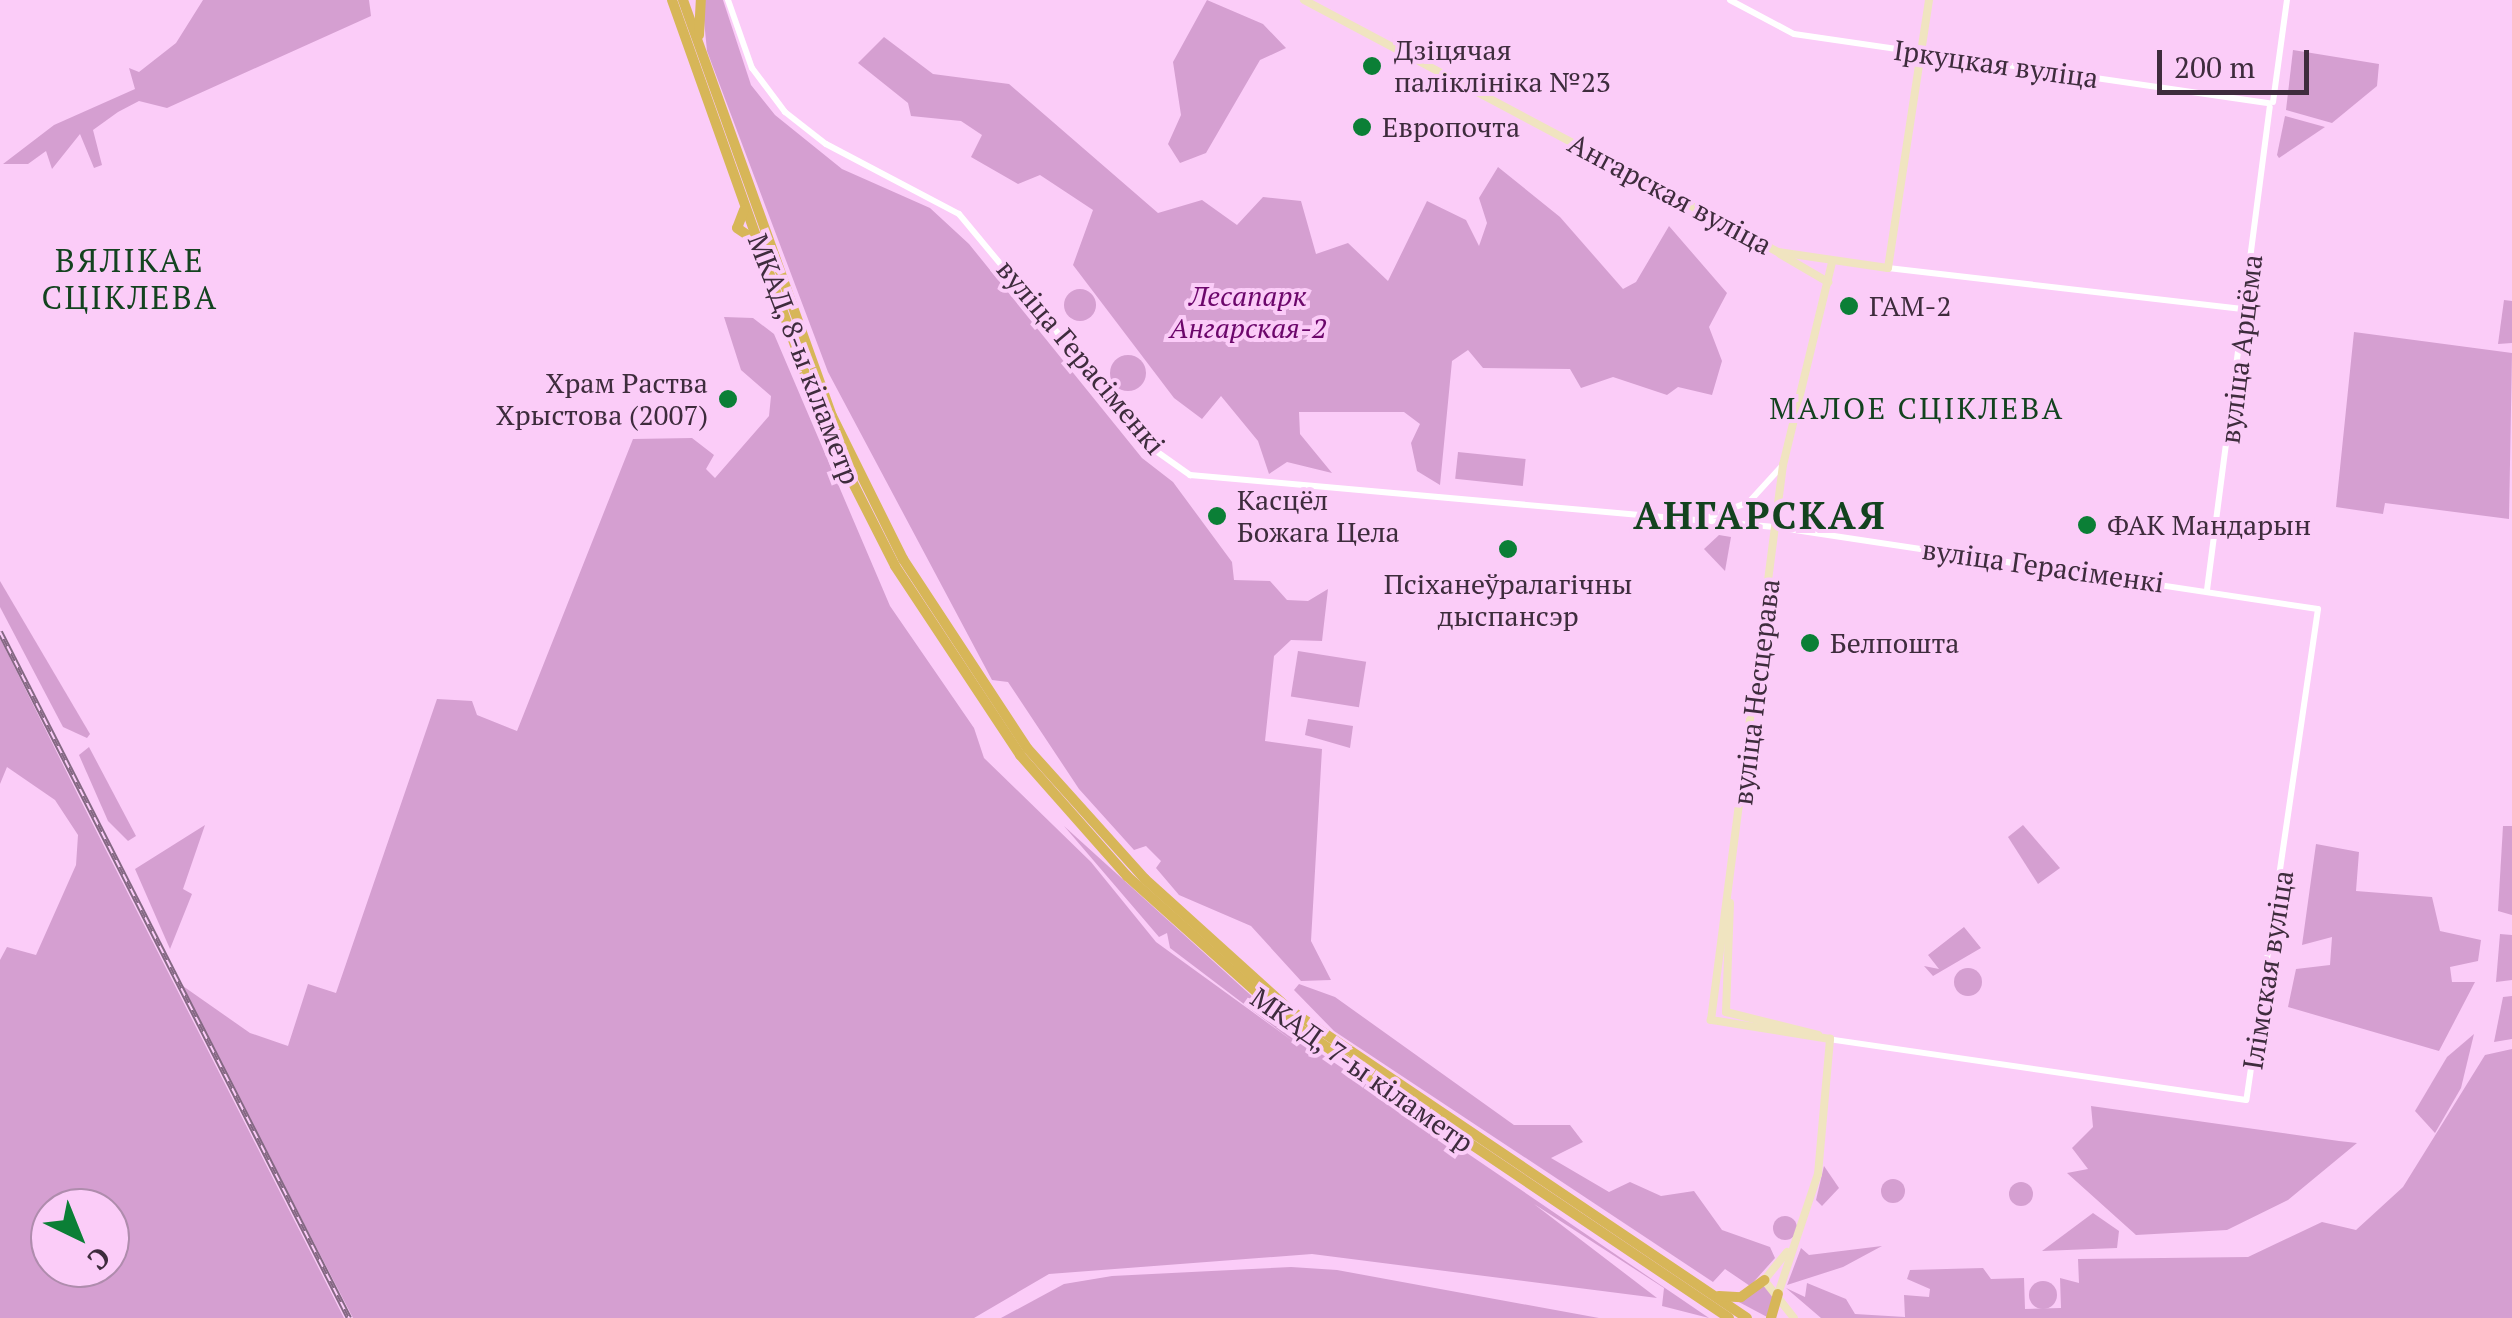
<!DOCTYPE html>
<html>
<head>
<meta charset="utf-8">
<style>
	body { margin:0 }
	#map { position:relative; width:2512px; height:1318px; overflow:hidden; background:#fbccf8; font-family:"PT Serif",serif }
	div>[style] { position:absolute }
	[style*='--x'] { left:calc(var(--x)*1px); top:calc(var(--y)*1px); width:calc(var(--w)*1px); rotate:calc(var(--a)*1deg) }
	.green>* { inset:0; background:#d59fd1; transform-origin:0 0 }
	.round { border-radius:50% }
	.tertiary>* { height:6px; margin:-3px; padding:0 3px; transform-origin:3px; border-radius:3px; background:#fff }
	.secondary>* { height:8px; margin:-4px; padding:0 4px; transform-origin:4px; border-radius:4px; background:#f0e4c0 }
	.trunk>* { height:10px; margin:-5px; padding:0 5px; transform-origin:5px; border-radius:5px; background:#d7b658 }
	.rail>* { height:6px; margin-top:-3px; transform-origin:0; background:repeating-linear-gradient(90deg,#fbccf8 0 8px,#846883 0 16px); box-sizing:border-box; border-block:2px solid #846883 }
	.dots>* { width:28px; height:28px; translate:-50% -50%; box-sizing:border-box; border:5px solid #fbccf8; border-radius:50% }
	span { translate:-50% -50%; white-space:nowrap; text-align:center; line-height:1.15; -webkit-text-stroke:8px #fbccf8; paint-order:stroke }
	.poi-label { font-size:28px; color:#3e2c3d }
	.left { translate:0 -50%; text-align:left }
	.right { translate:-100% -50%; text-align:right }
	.street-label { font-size:28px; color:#3e2c3d }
	.park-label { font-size:28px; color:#6c076b; font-style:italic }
	.neighbourhood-label { font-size:30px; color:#13431f; letter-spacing:2.5px }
	.quarter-label { font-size:32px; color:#13431f; letter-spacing:2.5px }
	.district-label { font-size:38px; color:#13431f; font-weight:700; letter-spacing:2.5px }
	.north { position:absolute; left:30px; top:1188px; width:100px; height:100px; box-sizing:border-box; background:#fbccf8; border:2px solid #af8cad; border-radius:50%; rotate:137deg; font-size:28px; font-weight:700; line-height:40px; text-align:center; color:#3e2c3d }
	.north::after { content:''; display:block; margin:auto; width:35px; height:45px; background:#0b7f36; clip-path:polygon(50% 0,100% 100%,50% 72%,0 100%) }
	.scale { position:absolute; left:2157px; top:50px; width:152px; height:45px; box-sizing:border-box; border:5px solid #3e2c3d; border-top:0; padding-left:12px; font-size:30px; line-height:35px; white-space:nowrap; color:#3e2c3d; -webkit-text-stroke:8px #fbccf8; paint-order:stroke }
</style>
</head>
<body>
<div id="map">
	<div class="green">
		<div style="clip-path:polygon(203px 0,369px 0,371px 16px,167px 108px,139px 101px,118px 112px,93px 130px,102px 165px,94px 168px,80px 134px,52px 169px,46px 151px,28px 164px,3px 164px,54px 125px,135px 89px,129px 68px,139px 72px,176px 43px)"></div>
		<div style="clip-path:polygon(702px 0,723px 0,751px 85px,775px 115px,842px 169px,930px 208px,969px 244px,1142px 458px,1173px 482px,1232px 562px,1234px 580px,1270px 581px,1287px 600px,1308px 601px,1328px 589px,1322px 641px,1291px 640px,1274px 656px,1265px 741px,1322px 749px,1311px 941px,1331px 980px,1301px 981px,1251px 926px,1179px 895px,1156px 868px,1161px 861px,1146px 846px,1134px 850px,1079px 789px,1008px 682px,992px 680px,828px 372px,707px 51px)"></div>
		<div style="clip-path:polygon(1207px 0,1263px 24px,1286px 48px,1260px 60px,1206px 153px,1180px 163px,1168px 144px,1181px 115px,1173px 62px)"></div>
		<div style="clip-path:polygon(884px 37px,933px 74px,1009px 84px,1158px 213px,1202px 200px,1237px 225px,1263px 197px,1301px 201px,1316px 254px,1348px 243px,1388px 281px,1427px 201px,1466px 220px,1479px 246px,1487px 223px,1479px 198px,1498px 167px,1560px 217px,1623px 289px,1636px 282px,1669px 226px,1727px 293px,1709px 327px,1722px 361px,1712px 395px,1678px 387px,1667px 395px,1613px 377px,1581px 388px,1570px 369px,1483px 368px,1468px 350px,1452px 361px,1440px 485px,1417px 471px,1411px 443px,1420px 424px,1404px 412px,1299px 412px,1300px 434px,1332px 473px,1287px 462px,1269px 474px,1258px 441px,1221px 396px,1202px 419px,1174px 398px,1073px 265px,1093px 210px,1040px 175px,1018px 184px,971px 157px,982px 135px,961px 121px,911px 116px,908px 103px,858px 63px)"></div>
		<div style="clip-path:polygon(2293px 50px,2379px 64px,2377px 86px,2332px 123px,2286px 110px)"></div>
		<div style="clip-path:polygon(2285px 116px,2325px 127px,2279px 158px,2277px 155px)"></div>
		<div class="round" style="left:1064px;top:289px;width:32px;height:32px"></div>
		<div style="clip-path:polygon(2504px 300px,2512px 301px,2512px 343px,2498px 344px)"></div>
		<div style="clip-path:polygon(724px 317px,753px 318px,774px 334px,890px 606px,974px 728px,984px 758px,1091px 862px,1156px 942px,1294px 1042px,1170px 948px,1167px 933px,1159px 937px,1064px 826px,1298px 1038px,1709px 1318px,1662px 1306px,1664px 1288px,1534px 1204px,1657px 1298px,1312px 1254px,1049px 1274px,974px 1318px,353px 1318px,180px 984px,250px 1033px,288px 1046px,308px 984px,336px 993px,437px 699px,472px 701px,477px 715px,517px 731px,633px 439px,692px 438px,714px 455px,706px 469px,715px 478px,769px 416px,771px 396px,741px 370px)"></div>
		<div style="clip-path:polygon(2354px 332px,2512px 353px,2509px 519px,2385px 503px,2383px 514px,2336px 507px)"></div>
		<div class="round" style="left:1110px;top:355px;width:36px;height:36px"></div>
		<div style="left:1458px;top:452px;width:68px;height:27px;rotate:6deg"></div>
		<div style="clip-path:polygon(1719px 535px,1731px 537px,1725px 571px,1704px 549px)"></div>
		<div style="clip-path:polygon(0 581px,90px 734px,87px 738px,63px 727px,0 607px)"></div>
		<div style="clip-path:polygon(evenodd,0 638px,80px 799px,344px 1318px,0 1318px,0 960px,7px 947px,36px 955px,76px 865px,78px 835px,55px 800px,7px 767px,0 784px,0 638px,50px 1208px,110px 1208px,110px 1268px,50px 1268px,50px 1208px)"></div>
		<div style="left:1298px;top:651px;width:69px;height:46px;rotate:9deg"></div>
		<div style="clip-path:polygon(1308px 719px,1353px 726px,1350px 748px,1305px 735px)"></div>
		<div style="clip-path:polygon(89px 747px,136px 836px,128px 841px,108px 821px,79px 755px)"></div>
		<div style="clip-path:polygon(205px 825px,183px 889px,192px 894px,170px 949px,135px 869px)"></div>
		<div style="clip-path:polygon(2023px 825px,2060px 868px,2038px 884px,2008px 837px)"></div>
		<div style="clip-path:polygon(2503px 826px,2512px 826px,2512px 915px,2498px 911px)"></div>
		<div style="clip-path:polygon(2316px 844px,2359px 852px,2356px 891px,2432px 897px,2440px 931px,2481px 940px,2478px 961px,2450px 967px,2452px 982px,2475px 982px,2439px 1051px,2288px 1007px,2296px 969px,2330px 965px,2332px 937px,2302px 945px)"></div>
		<div style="clip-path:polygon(1964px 927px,1981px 948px,1933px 976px,1924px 966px,1939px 969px,1928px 955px)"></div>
		<div style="clip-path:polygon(2500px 934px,2512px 935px,2512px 980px,2496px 982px)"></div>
		<div class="round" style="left:1954px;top:968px;width:28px;height:28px"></div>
		<div style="clip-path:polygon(1299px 984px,1335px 997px,1514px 1125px,1570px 1125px,1583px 1142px,1551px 1158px,1609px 1192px,1630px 1182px,1661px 1196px,1694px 1191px,1722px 1230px,1770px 1247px,1775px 1258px,1750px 1286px,1725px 1269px,1713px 1282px,1334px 1031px,1294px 990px)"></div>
		<div style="clip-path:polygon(2512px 996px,2512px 1039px,2494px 1042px,2503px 997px)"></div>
		<div style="clip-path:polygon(2474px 1034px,2461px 1088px,2435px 1133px,2415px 1111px,2447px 1057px)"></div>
		<div style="clip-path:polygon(2512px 1049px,2512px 1318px,1821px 1318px,1786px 1288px,1805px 1297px,1807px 1283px,1846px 1299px,1855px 1314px,1905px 1317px,1904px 1295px,1929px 1297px,1930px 1289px,1907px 1279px,1910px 1270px,1983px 1268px,1991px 1279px,2024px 1278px,2025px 1309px,2061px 1308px,2060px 1278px,2079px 1283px,2078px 1259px,2248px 1257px,2322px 1222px,2356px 1230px,2403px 1187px,2485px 1055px)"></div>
		<div style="clip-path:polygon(2091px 1106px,2339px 1141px,2357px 1143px,2288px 1200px,2227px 1230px,2136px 1235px,2067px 1173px,2088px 1169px,2072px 1148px,2093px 1127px)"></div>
		<div style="clip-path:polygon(1824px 1166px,1839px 1188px,1822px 1206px,1816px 1200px)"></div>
		<div class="round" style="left:1881px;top:1179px;width:24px;height:24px"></div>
		<div class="round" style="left:2009px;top:1182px;width:24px;height:24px"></div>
		<div style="clip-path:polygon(2093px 1213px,2119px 1231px,2117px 1248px,2042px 1251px)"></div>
		<div class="round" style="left:1773px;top:1216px;width:24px;height:24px"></div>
		<div style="clip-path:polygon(1882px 1246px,1843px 1267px,1787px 1285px,1801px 1248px,1809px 1255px)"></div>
		<div style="clip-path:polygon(1291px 1267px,1337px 1270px,1599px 1318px,1001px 1318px,1064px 1284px,1112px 1276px)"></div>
		<div class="round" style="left:2029px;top:1281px;width:28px;height:28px"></div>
		<div style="clip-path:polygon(1764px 1286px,1775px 1295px,1769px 1318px,1737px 1301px)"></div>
	</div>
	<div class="tertiary">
		<div style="--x:728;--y:0;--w:72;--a:70.6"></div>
		<div style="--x:752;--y:68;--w:55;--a:53.1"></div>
		<div style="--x:785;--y:112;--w:52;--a:38"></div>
		<div style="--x:826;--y:144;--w:150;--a:27.8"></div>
		<div style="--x:959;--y:214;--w:308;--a:50.3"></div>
		<div style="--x:1156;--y:451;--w:42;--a:35.2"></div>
		<div style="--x:1190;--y:475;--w:587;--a:5.08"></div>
		<div style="--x:1775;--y:527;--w:549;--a:8.59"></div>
		<div style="--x:2318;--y:609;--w:496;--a:98.3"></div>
		<div style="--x:2246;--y:1100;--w:420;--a:-171.7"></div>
		<div style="--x:1730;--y:0;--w:72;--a:28"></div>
		<div style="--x:1794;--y:34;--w:480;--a:8.3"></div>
		<div style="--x:2273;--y:102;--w:103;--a:-82.2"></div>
		<div style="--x:1888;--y:268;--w:359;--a:6.6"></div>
		<div style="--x:1704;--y:519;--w:48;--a:-20.7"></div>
		<div style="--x:1749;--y:502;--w:49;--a:-47.5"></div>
		<div style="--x:2207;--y:590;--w:487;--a:-82.6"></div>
	</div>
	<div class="secondary">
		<div style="--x:1304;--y:0;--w:537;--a:28"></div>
		<div style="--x:1778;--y:252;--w:111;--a:8.3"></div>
		<div style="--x:1888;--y:268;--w:271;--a:-81.3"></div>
		<div style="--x:1780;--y:254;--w:56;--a:30.3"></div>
		<div style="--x:1730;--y:903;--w:109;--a:92.1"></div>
		<div style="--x:1726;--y:1012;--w:95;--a:14"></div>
		<div style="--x:1787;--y:1252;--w:36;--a:129"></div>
		<div style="--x:1764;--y:1280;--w:48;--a:51.7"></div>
		<div style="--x:1778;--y:1294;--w:126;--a:-71.6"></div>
		<div style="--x:1818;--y:1174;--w:136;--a:-84.9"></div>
		<div style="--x:1830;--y:1039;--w:121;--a:-170.9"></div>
		<div style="--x:1711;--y:1020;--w:560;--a:-82.61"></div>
		<div style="--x:1783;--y:465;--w:209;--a:-76.4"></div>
	</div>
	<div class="trunk">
		<div style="--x:672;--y:0;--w:448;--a:70.4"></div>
		<div style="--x:822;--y:422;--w:161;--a:63.1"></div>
		<div style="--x:895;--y:566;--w:227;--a:56.5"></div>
		<div style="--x:1020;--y:755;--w:162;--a:48.5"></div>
		<div style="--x:1127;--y:876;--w:220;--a:41.9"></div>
		<div style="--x:1291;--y:1023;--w:528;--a:33.96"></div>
		<div style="--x:683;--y:0;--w:442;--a:70.3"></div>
		<div style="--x:832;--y:416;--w:160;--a:63.6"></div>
		<div style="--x:903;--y:559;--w:227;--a:56.7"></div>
		<div style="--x:1028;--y:749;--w:175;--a:48"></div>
		<div style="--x:1145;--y:879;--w:195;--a:42.1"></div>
		<div style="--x:1290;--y:1010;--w:551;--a:33.98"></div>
		<div style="--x:699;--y:35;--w:35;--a:-87"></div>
		<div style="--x:744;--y:210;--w:19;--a:111"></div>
		<div style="--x:737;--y:228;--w:18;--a:34"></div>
		<div style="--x:1719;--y:1296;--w:22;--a:3"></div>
		<div style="--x:1741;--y:1297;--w:29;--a:-36"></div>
		<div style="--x:1771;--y:1318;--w:25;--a:-74"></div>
	</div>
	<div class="rail">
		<div style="--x:0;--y:632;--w:770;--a:63.04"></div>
	</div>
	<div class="dots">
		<div style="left:1372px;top:66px;background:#0b7f36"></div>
		<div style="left:1362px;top:127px;background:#0b7f36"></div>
		<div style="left:1849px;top:306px;background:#0b7f36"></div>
		<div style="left:728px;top:399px;background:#0b7f36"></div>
		<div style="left:1217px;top:516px;background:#0b7f36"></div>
		<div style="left:2087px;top:525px;background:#0b7f36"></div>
		<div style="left:1508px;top:549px;background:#0b7f36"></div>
		<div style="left:1810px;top:643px;background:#0b7f36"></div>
	</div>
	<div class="poi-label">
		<span class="left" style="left:1394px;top:66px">Дзіцячая<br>паліклініка №23</span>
		<span class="left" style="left:1382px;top:127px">Европочта</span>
		<span class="left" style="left:1869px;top:306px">ГАМ-2</span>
		<span class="right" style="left:708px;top:399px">Храм Раства<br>Хрыстова (2007)</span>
		<span class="left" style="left:1237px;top:516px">Касцёл<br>Божага Цела</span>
		<span class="left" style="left:2107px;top:525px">ФАК Мандарын</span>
		<span style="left:1508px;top:600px">Псіханеўралагічны<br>дыспансэр</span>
		<span class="left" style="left:1830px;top:643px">Белпошта</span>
	</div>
	<div class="street-label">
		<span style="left:1996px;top:64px;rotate:8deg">Іркуцкая вуліца</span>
		<span style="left:1670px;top:194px;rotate:28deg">Ангарская вуліца</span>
		<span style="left:2241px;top:349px;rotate:-83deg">вуліца Арцёма</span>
		<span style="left:1081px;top:357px;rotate:50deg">вуліца Герасіменкі</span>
		<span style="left:804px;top:359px;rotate:69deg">МКАД, 8-ы кіламетр</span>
		<span style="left:2043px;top:566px;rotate:8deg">вуліца Герасіменкі</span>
		<span style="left:1756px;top:692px;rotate:-83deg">вуліца Несцерава</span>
		<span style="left:2268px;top:970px;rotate:-81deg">Ілімская вуліца</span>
		<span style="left:1362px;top:1070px;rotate:35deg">МКАД, 7-ы кіламетр</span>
	</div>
	<div class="park-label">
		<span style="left:1248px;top:312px">Лесапарк<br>Ангарская-2</span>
	</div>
	<div class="neighbourhood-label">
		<span style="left:1917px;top:408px">МАЛОЕ СЦІКЛЕВА</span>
	</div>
	<div class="quarter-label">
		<span style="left:130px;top:279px">ВЯЛІКАЕ<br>СЦІКЛЕВА</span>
	</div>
	<div class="district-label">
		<span style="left:1760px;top:516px">АНГАРСКАЯ</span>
	</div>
	<div class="north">С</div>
	<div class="scale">200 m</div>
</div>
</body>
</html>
